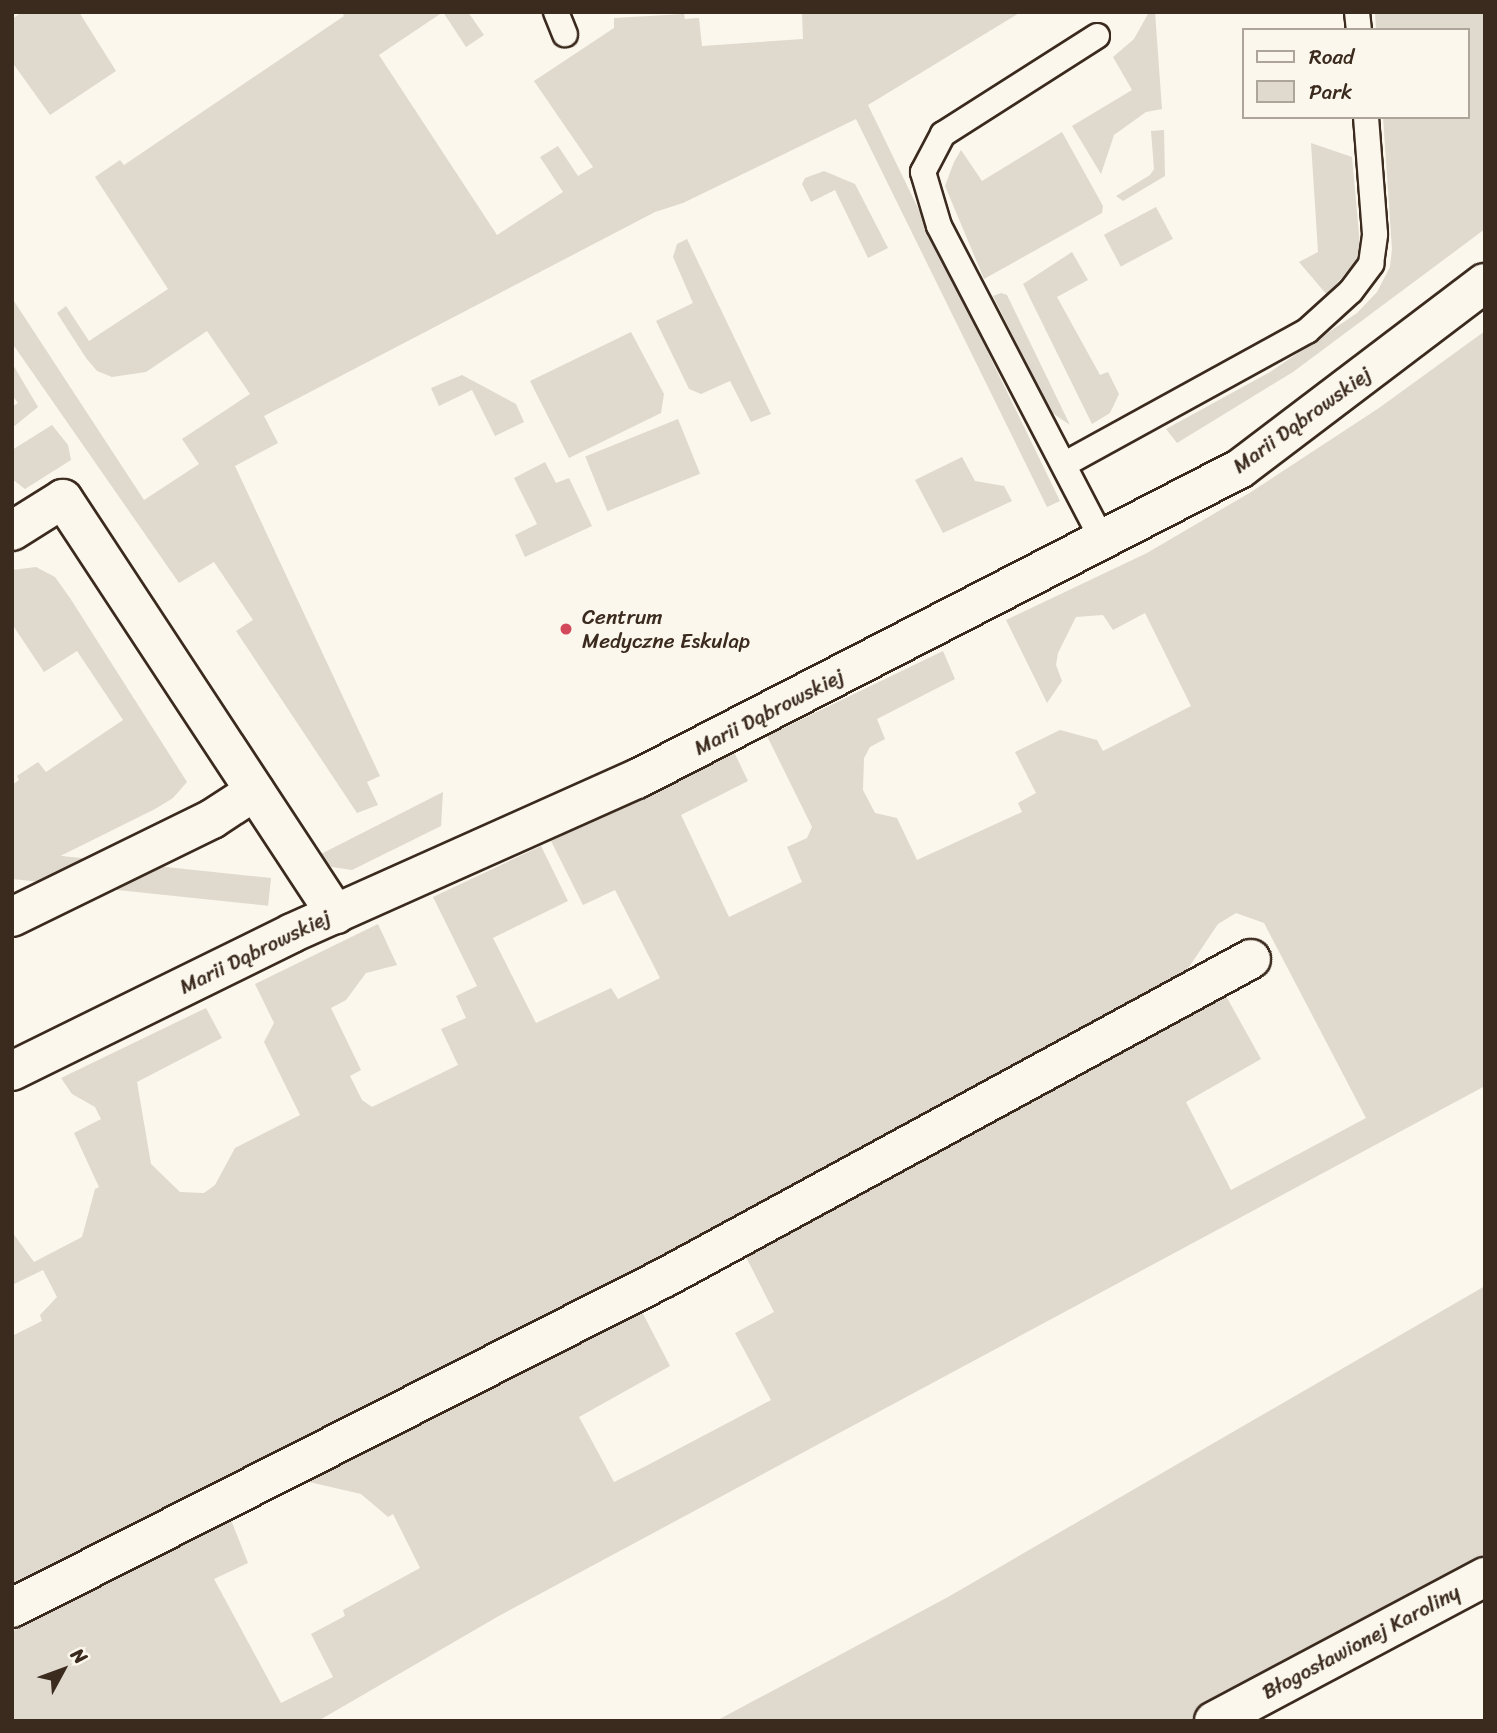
<!DOCTYPE html>
<html>
<head>
<meta charset="utf-8">
<style>
	body { margin:0 }
	#map { position:relative; width:1497px; height:1733px; overflow:hidden; background:#fbf7ec; font-family:Sriracha,sans-serif }
	div>[style] { position:absolute }
	[style*='--x'] { left:calc(var(--x)*1px); top:calc(var(--y)*1px); width:calc(var(--w)*1px); rotate:calc(var(--a)*1deg) }
	.green>* { inset:0; background:#dfd9ce; transform-origin:0 0 }
	.roads { filter:drop-shadow(2px 0 #3b2a1e) drop-shadow(-2px 0 #3b2a1e) drop-shadow(0 2px #3b2a1e) drop-shadow(0 -2px #3b2a1e) }
	.lane>* { height:24px; margin:-12px; padding:0 12px; transform-origin:12px; border-radius:12px; background:#fbf7ec }
	.street>* { height:38px; margin:-19px; padding:0 19px; transform-origin:19px; border-radius:19px; background:#fbf7ec }
	.dots>* { width:19px; height:19px; translate:-50% -50%; box-sizing:border-box; border:4px solid #fbf7ec; border-radius:50% }
	span { translate:-50% -50%; white-space:nowrap; text-align:center; line-height:1.15; -webkit-text-stroke:5px #fbf7ec; paint-order:stroke }
	.street-label { font-size:21px; color:#3b2a1e }
	.poi-label { font-size:21px; color:#3b2a1e }
	.left { translate:0 -50%; text-align:left }
	.frame { position:absolute; inset:0; border:14px solid #3b2a1e; pointer-events:none }
	.legend { position:absolute; left:1242px; top:28px; width:228px; height:91px; box-sizing:border-box; background:#fbf7ec; border:2px solid #aea59a; margin:0; padding:9px 12px; list-style:none; font-size:21px; color:#3b2a1e }
	.legend li { display:flex; align-items:center; gap:14px; height:35px }
	.legend b { width:35px; border:2px solid #aea59a }
	.north { position:absolute; left:28px; top:1635px; width:70px; height:70px; -webkit-text-stroke:5px #fbf7ec; paint-order:stroke; rotate:49deg; font-size:19px; font-weight:700; line-height:28px; text-align:center; color:#3b2a1e }
	.north::after { content:''; display:block; margin:auto; width:24px; height:32px; background:#3b2a1e; clip-path:polygon(50% 0,100% 100%,50% 72%,0 100%) }
</style>
</head>
<body>
<div id="map">
	<div class="green">
		<div style="clip-path:polygon(22px 12px,79px 12px,116px 71px,50px 115px,12px 62px,12px 19px)"></div>
		<div style="clip-path:polygon(342px 12px,468px 12px,484px 35px,466px 47px,443px 12px,379px 55px,497px 235px,563px 192px,540px 157px,558px 146px,578px 176px,593px 167px,534px 81px,614px 28px,614px 18px,684px 14px,685px 19px,699px 18px,702px 46px,803px 39px,802px 12px,1021px 12px,868px 105px,1060px 501px,1047px 507px,856px 119px,683px 203px,655px 212px,264px 416px,278px 443px,235px 466px,380px 776px,367px 782px,378px 805px,357px 813px,236px 631px,253px 620px,214px 562px,179px 583px,12px 343px,12px 298px,144px 500px,199px 464px,182px 439px,250px 394px,207px 331px,146px 372px,112px 377px,97px 371px,86px 358px,57px 313px,66px 306px,89px 341px,168px 289px,95px 177px,120px 160px,124px 165px,344px 16px)"></div>
		<div style="clip-path:polygon(1149px 12px,1155px 12px,1162px 109px,1146px 112px,1114px 135px,1101px 174px,1072px 126px,1132px 90px,1113px 57px,1134px 39px)"></div>
		<div style="clip-path:polygon(1375px 12px,1485px 12px,1485px 229px,1293px 372px,1177px 443px,1166px 429px,1270px 372px,1357px 313px,1377px 292px,1390px 267px,1392px 249px,1383px 117px,1467px 117px,1467px 30px,1376px 30px)"></div>
		<div style="clip-path:polygon(1164px 130px,1165px 176px,1123px 201px,1116px 196px,1150px 175px,1154px 169px,1151px 131px)"></div>
		<div style="clip-path:polygon(1062px 132px,1103px 206px,1102px 213px,984px 279px,945px 186px,954px 162px,961px 150px,982px 181px)"></div>
		<div style="clip-path:polygon(1311px 143px,1352px 157px,1360px 246px,1356px 261px,1327px 295px,1299px 262px,1318px 252px)"></div>
		<div style="clip-path:polygon(824px 171px,855px 184px,888px 248px,868px 258px,835px 190px,811px 202px,802px 184px,805px 178px)"></div>
		<div style="left:1156px;top:207px;width:36px;height:59px;rotate:62deg"></div>
		<div style="clip-path:polygon(687px 239px,771px 414px,751px 422px,730px 381px,701px 394px,689px 389px,656px 321px,693px 303px,673px 257px,677px 244px)"></div>
		<div style="clip-path:polygon(1072px 252px,1088px 280px,1057px 297px,1100px 375px,1108px 372px,1119px 394px,1110px 413px,1092px 424px,1023px 284px)"></div>
		<div style="clip-path:polygon(1001px 293px,1007px 295px,1070px 425px,1051px 412px,993px 296px)"></div>
		<div style="clip-path:polygon(1485px 331px,1485px 1086px,497px 1617px,318px 1721px,12px 1721px,12px 1632px,231px 1520px,248px 1563px,214px 1579px,281px 1703px,333px 1677px,311px 1634px,345px 1616px,343px 1610px,420px 1568px,393px 1514px,388px 1517px,361px 1494px,305px 1481px,641px 1310px,670px 1366px,579px 1417px,614px 1482px,646px 1466px,771px 1400px,735px 1333px,774px 1312px,745px 1255px,1226px 996px,1261px 1059px,1186px 1102px,1231px 1190px,1366px 1118px,1264px 923px,1236px 913px,1218px 924px,1189px 967px,1141px 1007px,12px 1598px,12px 1336px,42px 1321px,40px 1315px,57px 1297px,43px 1270px,12px 1285px,12px 1232px,34px 1262px,82px 1237px,95px 1189px,99px 1187px,74px 1133px,101px 1119px,95px 1107px,72px 1094px,61px 1078px,206px 1008px,222px 1038px,137px 1082px,151px 1164px,180px 1192px,204px 1193px,215px 1185px,235px 1148px,300px 1115px,264px 1042px,274px 1023px,255px 984px,378px 924px,397px 965px,366px 973px,346px 1000px,331px 1008px,361px 1070px,350px 1076px,362px 1100px,372px 1107px,458px 1065px,441px 1029px,466px 1018px,456px 996px,477px 986px,433px 897px,541px 846px,568px 901px,493px 938px,536px 1023px,611px 988px,618px 999px,660px 978px,615px 890px,583px 905px,551px 841px,734px 752px,748px 781px,681px 815px,729px 917px,802px 882px,787px 847px,807px 838px,812px 827px,767px 736px,943px 651px,955px 679px,877px 719px,885px 739px,870px 747px,864px 758px,863px 790px,875px 813px,897px 818px,917px 860px,1022px 812px,1018px 803px,1036px 793px,1015px 752px,1060px 730px,1097px 740px,1103px 751px,1191px 706px,1145px 613px,1113px 630px,1103px 615px,1076px 617px,1058px 653px,1056px 665px,1062px 681px,1047px 703px,1006px 620px,1147px 553px,1251px 492px,1379px 408px)"></div>
		<div style="clip-path:polygon(631px 332px,664px 394px,661px 413px,569px 458px,530px 381px)"></div>
		<div style="clip-path:polygon(12px 363px,38px 407px,12px 428px,12px 407px,18px 403px,12px 395px)"></div>
		<div style="clip-path:polygon(462px 375px,516px 404px,524px 422px,495px 436px,472px 390px,439px 406px,431px 388px)"></div>
		<div style="left:678px;top:419px;width:59px;height:100px;rotate:68deg"></div>
		<div style="clip-path:polygon(52px 425px,68px 445px,71px 460px,25px 489px,12px 479px,12px 450px)"></div>
		<div style="clip-path:polygon(962px 457px,975px 481px,1004px 486px,1012px 501px,943px 533px,915px 480px)"></div>
		<div style="clip-path:polygon(545px 462px,556px 483px,569px 478px,592px 526px,525px 557px,515px 535px,537px 524px,514px 478px)"></div>
		<div style="clip-path:polygon(36px 567px,55px 577px,70px 598px,187px 782px,173px 798px,155px 809px,12px 880px,12px 785px,19px 780px,17px 776px,38px 762px,46px 772px,123px 720px,77px 651px,44px 672px,12px 624px,12px 570px)"></div>
		<div style="clip-path:polygon(443px 792px,441px 826px,352px 870px,332px 867px,317px 856px)"></div>
		<div style="left:271px;top:878px;width:28px;height:289px;rotate:96deg"></div>
		<div style="clip-path:polygon(1485px 1286px,1485px 1564px,1191px 1721px,716px 1721px,948px 1597px)"></div>
	</div>
	<div class="roads">
		<div class="lane">
			<div style="--x:556;--y:12;--w:24;--a:68"></div>
			<div style="--x:1357;--y:12;--w:18;--a:84"></div>
			<div style="--x:1097;--y:36;--w:183;--a:147.5"></div>
			<div style="--x:943;--y:134;--w:43;--a:117.8"></div>
			<div style="--x:923;--y:172;--w:56;--a:73.5"></div>
			<div style="--x:939;--y:226;--w:355;--a:62.5"></div>
			<div style="--x:1065;--y:464;--w:276;--a:-28.8"></div>
			<div style="--x:1307;--y:331;--w:59;--a:-42.3"></div>
			<div style="--x:1351;--y:291;--w:34;--a:-53"></div>
			<div style="--x:1371;--y:264;--w:30;--a:-82"></div>
			<div style="--x:1375;--y:234;--w:117;--a:-94.4"></div>
		</div>
		<div class="street">
			<div style="--x:12;--y:531;--w:60;--a:-32.1"></div>
			<div style="--x:63;--y:499;--w:497;--a:56.7"></div>
			<div style="--x:12;--y:917;--w:223;--a:-26.1"></div>
			<div style="--x:212;--y:819;--w:51;--a:-33.1"></div>
			<div style="--x:12;--y:1071;--w:312;--a:-26.2"></div>
			<div style="--x:292;--y:933;--w:378;--a:-24.1"></div>
			<div style="--x:637;--y:779;--w:679;--a:-27.24"></div>
			<div style="--x:1241;--y:468;--w:306;--a:-37.2"></div>
			<div style="--x:12;--y:1608;--w:731;--a:-26.85"></div>
			<div style="--x:664;--y:1278;--w:668;--a:-28.52"></div>
			<div style="--x:1214;--y:1721;--w:307;--a:-28"></div>
		</div>
	</div>
	<div class="dots">
		<div style="left:566px;top:629px;background:#d1495b"></div>
	</div>
	<div class="street-label">
		<span style="left:1302px;top:420px;rotate:-36deg">Marii Dąbrowskiej</span>
		<span style="left:769px;top:712px;rotate:-27deg">Marii Dąbrowskiej</span>
		<span style="left:255px;top:952px;rotate:-26deg">Marii Dąbrowskiej</span>
		<span style="left:1361px;top:1642px;rotate:-28deg">Błogosławionej Karoliny</span>
	</div>
	<div class="poi-label">
		<span class="left" style="left:582px;top:629px">Centrum<br>Medyczne Eskulap</span>
	</div>
	<div class="frame"></div>
	<ul class="legend">
	<li><b style="height:9px;background:#fbf7ec"></b>Road</li>
	<li><b style="height:19px;background:#dfd9ce"></b>Park</li>
	</ul>
	<div class="north">N</div>
</div>
</body>
</html>
